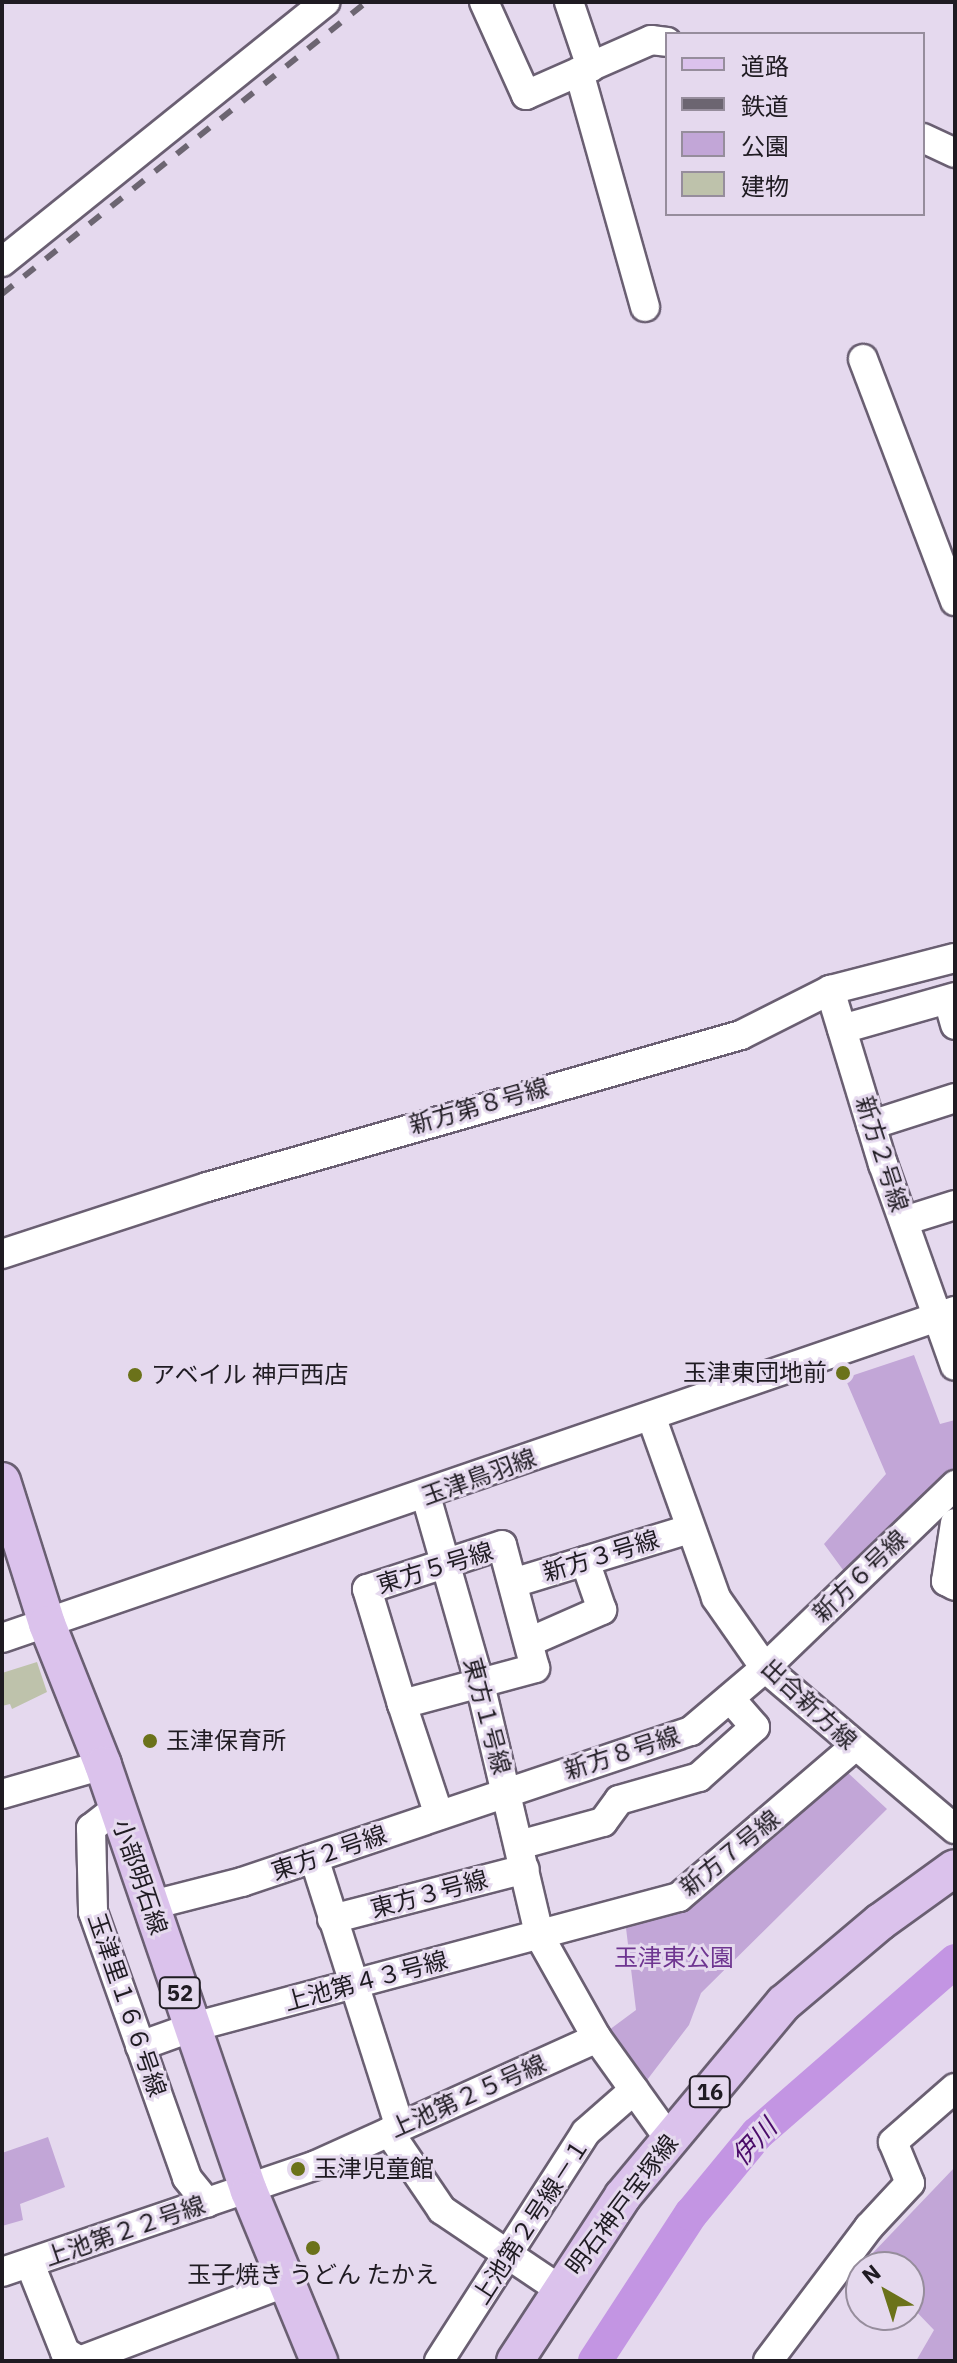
<!DOCTYPE html>
<html>
<head>
<meta charset="utf-8">
<style>
	body { margin:0 }
	#map { position:relative; width:957px; height:2363px; overflow:hidden; background:#e5d9ee; font-family:"IBM Plex Sans","Noto Sans JP",sans-serif }
	div>[style] { position:absolute }
	[style*='--x'] { left:calc(var(--x)*1px); top:calc(var(--y)*1px); width:calc(var(--w)*1px); rotate:calc(var(--a)*1deg) }
	.green>* { inset:0; background:#c2a6d7 }
	.river>* { height:34px; margin:-17px; padding:0 17px; transform-origin:17px; border-radius:17px; background:#c395e3 }
	.building>* { inset:0; background:#bec2ab }
	.roads { filter:drop-shadow(2px 0 #6a5f72) drop-shadow(-2px 0 #6a5f72) drop-shadow(0 2px #6a5f72) drop-shadow(0 -2px #6a5f72) }
	.minor>* { height:28px; margin:-14px; padding:0 14px; transform-origin:14px; border-radius:14px; background:#fff }
	.major>* { height:36px; margin:-18px; padding:0 18px; transform-origin:18px; border-radius:18px; background:#dbc2ec }
	.rail>* { height:6px; margin-top:-3px; transform-origin:0; background:repeating-linear-gradient(90deg,#6c6571 0 14px,transparent 0 28px) }
	.dots>* { width:22px; height:22px; translate:-50% -50%; box-sizing:border-box; border:4px solid #e5d9ee; border-radius:50% }
	span { translate:-50% -50%; white-space:nowrap; text-align:center; line-height:1.15; -webkit-text-stroke:6px #e5d9ee; paint-order:stroke }
	.shield-label span { padding:2px 6px; background:#e5d9ee; border:2px solid; border-radius:6px; -webkit-text-stroke-width:0 }
	.shield-label { font-size:22px; color:#1f1b22; font-weight:700 }
	.street-label { font-size:24px; color:#1f1b22 }
	.poi-label { font-size:24px; color:#1f1b22 }
	.right { translate:-100% -50%; text-align:right }
	.left { translate:0 -50%; text-align:left }
	.park-label { font-size:24px; color:#6e3590 }
	.water-label { font-size:26px; color:#4b0c6a; font-style:italic }
	.frame { position:absolute; inset:0; border:4px solid #1f1b22; pointer-events:none }
	.legend { position:absolute; left:665px; top:32px; width:260px; height:184px; box-sizing:border-box; background:#e5d9ee; border:2px solid #968d9c; margin:0; padding:10px 14px; list-style:none; font-size:24px; color:#1f1b22 }
	.legend li { display:flex; align-items:center; gap:16px; height:40px }
	.legend b { width:40px; border:2px solid #968d9c }
	.north { position:absolute; left:845px; top:2251px; width:80px; height:80px; box-sizing:border-box; background:#e5d9ee; border:2px solid #968d9c; border-radius:50%; rotate:321deg; font-size:22px; font-weight:700; line-height:32px; text-align:center; color:#1f1b22 }
	.north::after { content:''; display:block; margin:auto; width:28px; height:36px; background:#6b721a; clip-path:polygon(50% 0,100% 100%,50% 72%,0 100%) }
</style>
</head>
<body>
<div id="map">
	<div class="green">
		<div style="clip-path:polygon(914px 1355px,940px 1424px,955px 1420px,955px 1470px,846px 1574px,824px 1544px,886px 1474px,845px 1378px)"></div>
		<div style="clip-path:polygon(847px 1772px,887px 1809px,701px 1993px,689px 2025px,644px 2084px,609px 2030px,636px 2010px,626px 1928px,679px 1912px)"></div>
		<div style="clip-path:polygon(48px 2137px,65px 2187px,20px 2204px,23px 2220px,2px 2226px,2px 2153px)"></div>
		<div style="clip-path:polygon(955px 2167px,955px 2361px,916px 2361px,934px 2330px,909px 2304px,909px 2267px,875px 2267px,867px 2259px)"></div>
	</div>
	<div class="river">
		<div style="--x:595;--y:2361;--w:176;--a:-56.9"></div>
		<div style="--x:691;--y:2214;--w:104;--a:-50.5"></div>
		<div style="--x:757;--y:2134;--w:263;--a:-41.1"></div>
	</div>
	<div class="building">
		<div style="clip-path:polygon(37px 1662px,47px 1692px,12px 1709px,10px 1704px,2px 1706px,2px 1673px)"></div>
	</div>
	<div class="roads">
		<div class="minor">
			<div style="--x:484;--y:2;--w:102;--a:65.7"></div>
			<div style="--x:526;--y:95;--w:137;--a:-23.7"></div>
			<div style="--x:651;--y:40;--w:16;--a:7"></div>
			<div style="--x:569;--y:2;--w:69;--a:71.3"></div>
			<div style="--x:579;--y:72;--w:244;--a:74.3"></div>
			<div style="--x:923;--y:138;--w:35;--a:25"></div>
			<div style="--x:2;--y:262;--w:415;--a:-38.8"></div>
			<div style="--x:863;--y:359;--w:259;--a:69.2"></div>
			<div style="--x:830;--y:990;--w:182;--a:73.1"></div>
			<div style="--x:883;--y:1164;--w:214;--a:70.4"></div>
			<div style="--x:948;--y:1000;--w:26;--a:74"></div>
			<div style="--x:842;--y:1029;--w:117;--a:-15.8"></div>
			<div style="--x:871;--y:1125;--w:88;--a:-17.8"></div>
			<div style="--x:904;--y:1221;--w:53;--a:-17.4"></div>
			<div style="--x:2;--y:1254;--w:216;--a:-18.1"></div>
			<div style="--x:207;--y:1187;--w:555;--a:-15.89"></div>
			<div style="--x:741;--y:1035;--w:100;--a:-26.8"></div>
			<div style="--x:830;--y:990;--w:129;--a:-14.4"></div>
			<div style="--x:651;--y:1416;--w:193;--a:70.3"></div>
			<div style="--x:716;--y:1598;--w:85;--a:55"></div>
			<div style="--x:765;--y:1668;--w:249;--a:40.3"></div>
			<div style="--x:426;--y:1496;--w:196;--a:74"></div>
			<div style="--x:480;--y:1684;--w:260;--a:76.7"></div>
			<div style="--x:540;--y:1937;--w:116;--a:60.6"></div>
			<div style="--x:597;--y:2038;--w:125;--a:54.4"></div>
			<div style="--x:955;--y:1523;--w:59;--a:98.8"></div>
			<div style="--x:946;--y:1581;--w:10;--a:29"></div>
			<div style="--x:513;--y:1583;--w:185;--a:-17"></div>
			<div style="--x:2;--y:1638;--w:1008;--a:-18.94"></div>
			<div style="--x:529;--y:1642;--w:80;--a:-23.7"></div>
			<div style="--x:602;--y:1610;--w:52;--a:-109.1"></div>
			<div style="--x:402;--y:1704;--w:138;--a:-15.1"></div>
			<div style="--x:535;--y:1668;--w:127;--a:-105"></div>
			<div style="--x:502;--y:1545;--w:142;--a:161.9"></div>
			<div style="--x:367;--y:1589;--w:120;--a:73.1"></div>
			<div style="--x:402;--y:1704;--w:117;--a:71.6"></div>
			<div style="--x:2;--y:1794;--w:105;--a:-16"></div>
			<div style="--x:117;--y:1808;--w:33;--a:142"></div>
			<div style="--x:91;--y:1828;--w:84;--a:88.6"></div>
			<div style="--x:93;--y:1912;--w:282;--a:70.5"></div>
			<div style="--x:187;--y:2178;--w:32;--a:51"></div>
			<div style="--x:519;--y:1845;--w:87;--a:-15.3"></div>
			<div style="--x:603;--y:1822;--w:27;--a:-54"></div>
			<div style="--x:619;--y:1800;--w:83;--a:-16"></div>
			<div style="--x:699;--y:1777;--w:75;--a:-41.8"></div>
			<div style="--x:755;--y:1727;--w:38;--a:-131"></div>
			<div style="--x:314;--y:1858;--w:282;--a:72.3"></div>
			<div style="--x:148;--y:1906;--w:97;--a:-14.3"></div>
			<div style="--x:242;--y:1882;--w:474;--a:-18.6"></div>
			<div style="--x:691;--y:1731;--w:97;--a:-40.4"></div>
			<div style="--x:765;--y:1668;--w:264;--a:-43.9"></div>
			<div style="--x:332;--y:1919;--w:199;--a:-14.5"></div>
			<div style="--x:140;--y:2046;--w:56;--a:-19.7"></div>
			<div style="--x:193;--y:2027;--w:503;--a:-14.98"></div>
			<div style="--x:679;--y:1897;--w:230;--a:-40.6"></div>
			<div style="--x:389;--y:2132;--w:94;--a:55.8"></div>
			<div style="--x:442;--y:2210;--w:141;--a:34"></div>
			<div style="--x:30;--y:2264;--w:95;--a:68.3"></div>
			<div style="--x:65;--y:2352;--w:17;--a:31"></div>
			<div style="--x:2;--y:2272;--w:332;--a:-18.8"></div>
			<div style="--x:316;--y:2165;--w:308;--a:-24.3"></div>
			<div style="--x:79;--y:2361;--w:222;--a:-20.8"></div>
			<div style="--x:439;--y:2361;--w:272;--a:-57.3"></div>
			<div style="--x:586;--y:2132;--w:64;--a:-41.2"></div>
			<div style="--x:768;--y:2361;--w:168;--a:-53"></div>
			<div style="--x:869;--y:2227;--w:60;--a:-47"></div>
			<div style="--x:910;--y:2183;--w:44;--a:-112.5"></div>
			<div style="--x:893;--y:2142;--w:82;--a:-41.1"></div>
		</div>
		<div class="major">
			<div style="--x:2;--y:1481;--w:150;--a:72.5"></div>
			<div style="--x:47;--y:1624;--w:152;--a:68.3"></div>
			<div style="--x:103;--y:1765;--w:450;--a:71.1"></div>
			<div style="--x:249;--y:2191;--w:184;--a:67.6"></div>
			<div style="--x:515;--y:2361;--w:197;--a:-56.8"></div>
			<div style="--x:623;--y:2196;--w:251;--a:-50.2"></div>
			<div style="--x:784;--y:2003;--w:126;--a:-40.2"></div>
			<div style="--x:880;--y:1922;--w:92;--a:-35.8"></div>
		</div>
	</div>
	<div class="rail">
		<div style="--x:2;--y:294;--w:467;--a:-38.7"></div>
	</div>
	<div class="dots">
		<div style="left:843px;top:1373px;background:#6b721a"></div>
		<div style="left:135px;top:1375px;background:#6b721a"></div>
		<div style="left:150px;top:1741px;background:#6b721a"></div>
		<div style="left:298px;top:2169px;background:#6b721a"></div>
		<div style="left:313px;top:2248px;background:#6b721a"></div>
	</div>
	<div class="shield-label">
		<span style="left:180px;top:1993px">52</span>
		<span style="left:710px;top:2092px">16</span>
	</div>
	<div class="street-label">
		<span style="left:479px;top:1106px;rotate:-16deg">新方第８号線</span>
		<span style="left:882px;top:1154px;rotate:72deg">新方２号線</span>
		<span style="left:479px;top:1477px;rotate:-20deg">玉津鳥羽線</span>
		<span style="left:601px;top:1556px;rotate:-17deg">新方３号線</span>
		<span style="left:435px;top:1568px;rotate:-17deg">東方５号線</span>
		<span style="left:860px;top:1576px;rotate:-44deg">新方６号線</span>
		<span style="left:809px;top:1704px;rotate:43deg">出合新方線</span>
		<span style="left:487px;top:1716px;rotate:75deg">東方１号線</span>
		<span style="left:622px;top:1753px;rotate:-18deg">新方８号線</span>
		<span style="left:329px;top:1853px;rotate:-19deg">東方２号線</span>
		<span style="left:730px;top:1853px;rotate:-39deg">新方７号線</span>
		<span style="left:140px;top:1877px;rotate:71deg">小部明石線</span>
		<span style="left:429px;top:1894px;rotate:-15deg">東方３号線</span>
		<span style="left:366px;top:1981px;rotate:-15deg">上池第４３号線</span>
		<span style="left:127px;top:2005px;rotate:71deg">玉津里１６６号線</span>
		<span style="left:468px;top:2096px;rotate:-24deg">上池第２５号線</span>
		<span style="left:622px;top:2205px;rotate:-53deg">明石神戸宝塚線</span>
		<span style="left:531px;top:2221px;rotate:-57deg">上池第２号線－１</span>
		<span style="left:125px;top:2231px;rotate:-19deg">上池第２２号線</span>
	</div>
	<div class="poi-label">
		<span class="right" style="left:827px;top:1373px">玉津東団地前</span>
		<span class="left" style="left:151px;top:1375px">アベイル 神戸西店</span>
		<span class="left" style="left:166px;top:1741px">玉津保育所</span>
		<span class="left" style="left:314px;top:2169px">玉津児童館</span>
		<span style="left:313px;top:2275px">玉子焼き うどん たかえ</span>
	</div>
	<div class="park-label">
		<span style="left:674px;top:1958px">玉津東公園</span>
	</div>
	<div class="water-label">
		<span style="left:754px;top:2142px;rotate:-47deg">伊川</span>
	</div>
	<div class="frame"></div>
	<ul class="legend">
	<li><b style="height:10px;background:#dbc2ec"></b>道路</li>
	<li><b style="height:10px;background:#6c6571"></b>鉄道</li>
	<li><b style="height:22px;background:#c2a6d7"></b>公園</li>
	<li><b style="height:22px;background:#bec2ab"></b>建物</li>
	</ul>
	<div class="north">N</div>
</div>
</body>
</html>
